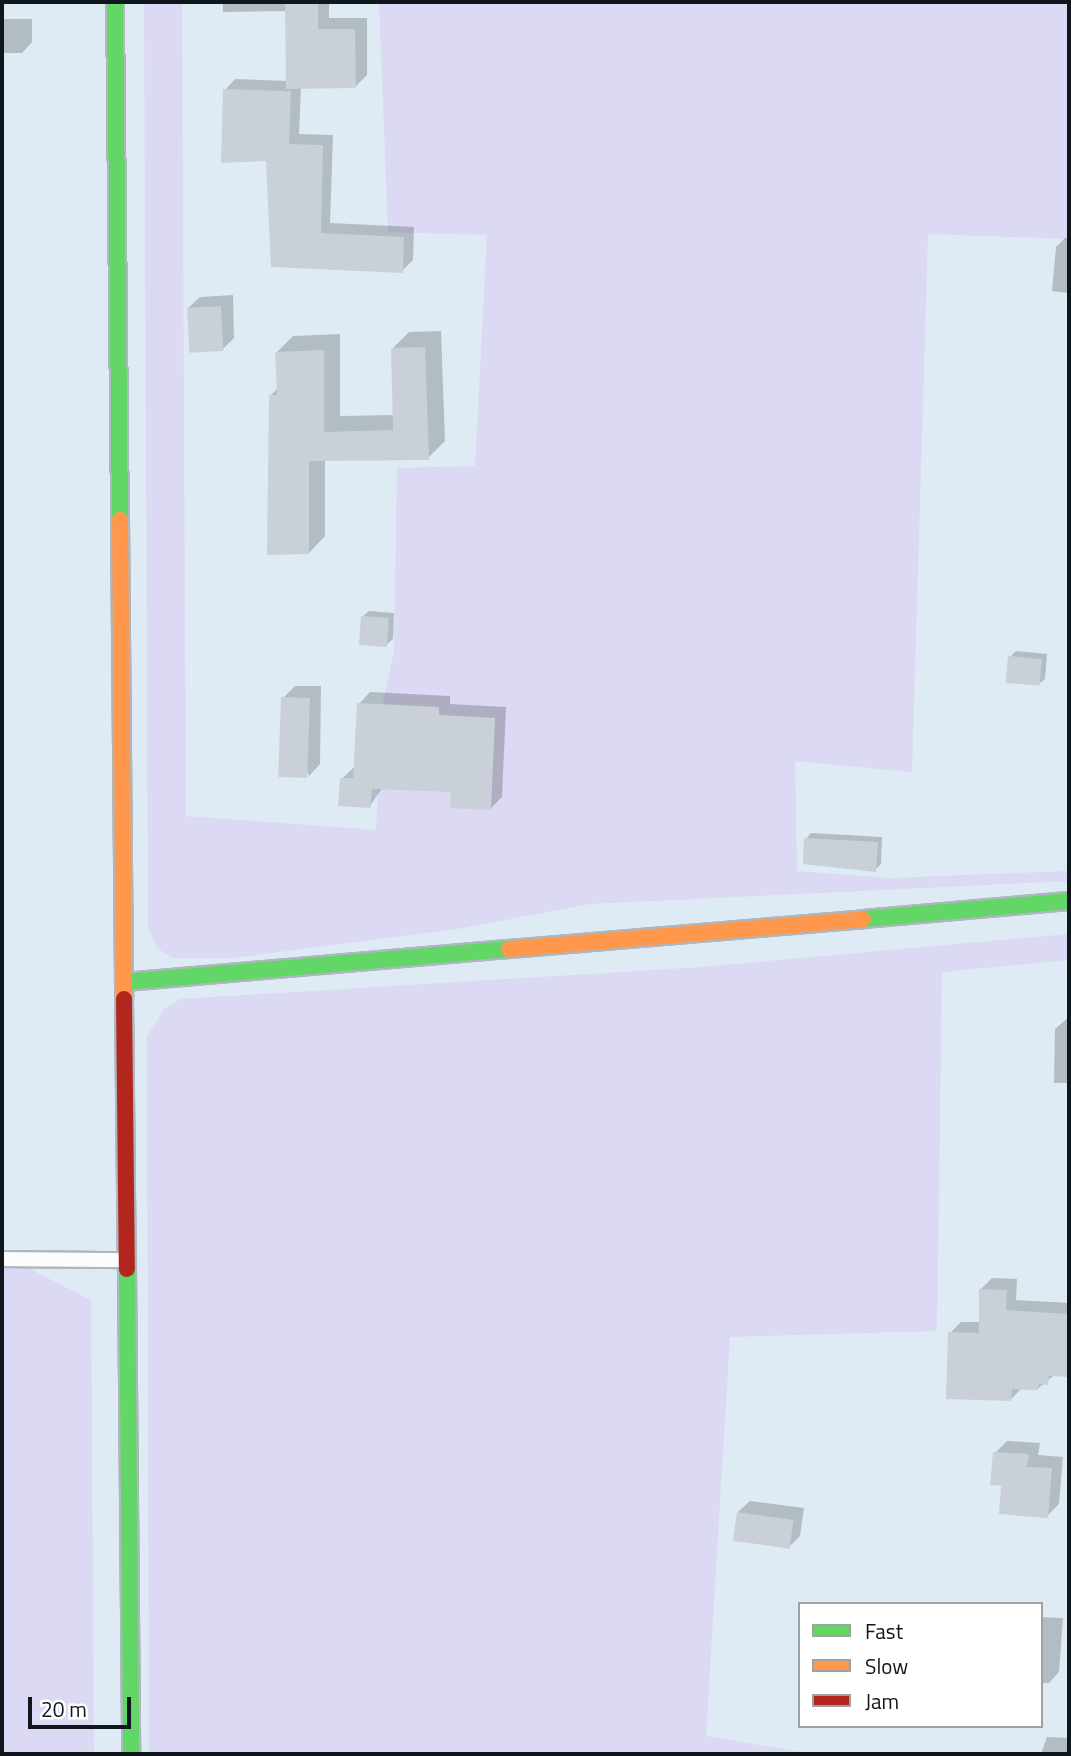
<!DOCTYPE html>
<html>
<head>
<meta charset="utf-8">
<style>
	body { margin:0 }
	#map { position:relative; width:1071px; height:1756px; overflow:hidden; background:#dfebf4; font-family:"Titillium Web",sans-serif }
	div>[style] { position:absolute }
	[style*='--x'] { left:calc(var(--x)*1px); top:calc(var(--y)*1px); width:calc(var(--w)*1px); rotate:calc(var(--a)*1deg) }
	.green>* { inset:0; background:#dbd9f3 }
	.shadow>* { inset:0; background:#0003 }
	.building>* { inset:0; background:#c9d0d8; transform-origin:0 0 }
	.roads { filter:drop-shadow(2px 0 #aeb7be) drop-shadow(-2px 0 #aeb7be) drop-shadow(0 2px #aeb7be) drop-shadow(0 -2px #aeb7be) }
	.lane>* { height:14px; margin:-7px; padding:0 7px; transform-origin:7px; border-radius:7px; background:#fafcfd }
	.fast>* { height:16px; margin:-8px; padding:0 8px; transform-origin:8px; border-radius:8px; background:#63d668 }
	.slow>* { height:16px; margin:-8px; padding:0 8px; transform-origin:8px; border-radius:8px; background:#ff974d }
	.jam>* { height:16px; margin:-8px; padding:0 8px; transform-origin:8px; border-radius:8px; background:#b3261e }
	span { translate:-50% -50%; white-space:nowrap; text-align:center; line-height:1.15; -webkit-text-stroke:5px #fff; paint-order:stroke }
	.frame { position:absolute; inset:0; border:4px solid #0f171c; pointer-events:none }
	.legend { position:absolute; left:798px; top:1602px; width:245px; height:126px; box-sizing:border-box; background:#fff; border:2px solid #9fa2a4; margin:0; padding:9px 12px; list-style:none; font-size:21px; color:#0f171c }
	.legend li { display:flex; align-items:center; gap:14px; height:35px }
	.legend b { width:35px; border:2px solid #9fa2a4 }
	.scale { position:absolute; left:28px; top:1697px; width:103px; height:32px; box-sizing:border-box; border:4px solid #0f171c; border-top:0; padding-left:9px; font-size:21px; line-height:24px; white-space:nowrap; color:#0f171c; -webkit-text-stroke:5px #fff; paint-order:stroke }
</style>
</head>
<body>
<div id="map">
	<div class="green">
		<div style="clip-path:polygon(144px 2px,182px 2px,186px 816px,376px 830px,383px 702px,394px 652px,397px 468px,475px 466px,487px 235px,388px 232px,379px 2px,1069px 2px,1069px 239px,928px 234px,912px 772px,795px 761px,797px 871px,889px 878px,1069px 871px,1069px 881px,590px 904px,464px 928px,233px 958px,172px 958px,157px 948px,148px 926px)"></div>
		<div style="clip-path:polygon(1069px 934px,1069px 960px,942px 972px,937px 1331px,730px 1337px,706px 1736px,812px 1754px,149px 1754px,147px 1053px,147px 1036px,165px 1008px,180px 999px,702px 967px)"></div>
		<div style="clip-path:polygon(2px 1267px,28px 1268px,91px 1300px,94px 1754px,2px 1754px)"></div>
	</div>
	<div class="shadow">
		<div style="clip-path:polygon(223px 2px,329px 2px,329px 18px,367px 18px,367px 75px,355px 87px,301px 87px,299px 134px,333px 135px,330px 223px,414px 227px,413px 260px,402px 271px,272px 265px,267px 159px,225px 90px,235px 79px,287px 81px,287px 11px,223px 12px)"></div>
		<div style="clip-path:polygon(2px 19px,32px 19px,32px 42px,22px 53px,2px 53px)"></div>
		<div style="clip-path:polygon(1065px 238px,1069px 238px,1069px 293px,1052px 291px,1056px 247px)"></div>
		<div style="clip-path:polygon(233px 295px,234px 338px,222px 350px,188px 308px,200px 297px)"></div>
		<div style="clip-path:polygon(441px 331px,445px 441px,428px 458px,325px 459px,325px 536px,309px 553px,271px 395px,278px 388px,277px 352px,293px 336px,340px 334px,340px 416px,394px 415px,392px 349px,409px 332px)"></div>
		<div style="clip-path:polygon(369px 611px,394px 613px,393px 639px,387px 644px,363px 616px)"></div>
		<div style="clip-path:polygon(1016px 651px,1047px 654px,1045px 679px,1039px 684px,1010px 657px)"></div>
		<div style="clip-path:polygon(295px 686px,321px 686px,320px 764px,309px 776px,283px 698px)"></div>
		<div style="clip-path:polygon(370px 692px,450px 696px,450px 704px,506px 707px,502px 797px,491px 808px,453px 790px,382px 788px,370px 806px,342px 779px,354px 767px,359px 704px)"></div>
		<div style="clip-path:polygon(811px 833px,882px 837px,881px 864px,875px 870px,806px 839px)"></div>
		<div style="clip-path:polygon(1069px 1017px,1069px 1083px,1054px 1083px,1055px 1029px)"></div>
		<div style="clip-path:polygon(992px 1278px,1017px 1279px,1016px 1300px,1069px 1303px,1069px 1375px,1056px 1374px,1037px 1389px,1022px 1388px,1011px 1399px,950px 1333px,961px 1322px,981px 1322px,981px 1289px)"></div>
		<div style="clip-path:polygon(1007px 1441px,1040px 1443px,1038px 1455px,1063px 1457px,1059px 1504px,1047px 1516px,1003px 1484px,995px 1453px)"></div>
		<div style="clip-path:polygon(750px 1501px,804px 1508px,800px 1536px,788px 1548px,738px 1512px)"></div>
		<div style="clip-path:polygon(1041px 1617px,1063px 1618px,1059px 1672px,1049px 1683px,1041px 1683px)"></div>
		<div style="clip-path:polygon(1047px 1737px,1069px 1738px,1069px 1754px,1041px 1754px)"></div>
	</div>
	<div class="building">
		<div style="clip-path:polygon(285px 2px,318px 2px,318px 29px,355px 29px,356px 88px,286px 89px)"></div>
		<div style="clip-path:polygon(223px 89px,291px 91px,289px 144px,323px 145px,321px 233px,404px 237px,403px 273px,271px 267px,266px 161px,221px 163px)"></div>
		<div style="left:221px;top:306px;width:45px;height:34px;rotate:87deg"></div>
		<div style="clip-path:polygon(425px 347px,429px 460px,309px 461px,309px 554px,267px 555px,269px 395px,277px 395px,275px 352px,324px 350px,324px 432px,393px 430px,391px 348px)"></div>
		<div style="left:361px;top:616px;width:28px;height:29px;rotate:4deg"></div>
		<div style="left:1008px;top:656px;width:34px;height:27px;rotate:5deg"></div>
		<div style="left:281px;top:697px;width:29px;height:80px;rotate:2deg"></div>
		<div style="clip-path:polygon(357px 703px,439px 707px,439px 715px,495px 718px,491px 810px,450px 808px,451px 792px,372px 789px,370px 808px,338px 806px,340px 778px,353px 778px)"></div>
		<div style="clip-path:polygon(804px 838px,878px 842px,876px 872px,803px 864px)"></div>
		<div style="clip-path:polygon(979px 1289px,1007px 1290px,1006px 1310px,1069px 1314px,1069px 1377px,1049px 1376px,1048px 1385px,1039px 1384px,1038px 1390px,1012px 1389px,1011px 1401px,946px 1399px,948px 1332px,979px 1333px)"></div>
		<div style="clip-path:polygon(993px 1452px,1029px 1454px,1027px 1467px,1052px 1468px,1048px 1518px,999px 1514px,1001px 1486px,990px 1485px)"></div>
		<div style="left:737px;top:1512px;width:57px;height:29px;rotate:8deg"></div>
	</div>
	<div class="roads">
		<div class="lane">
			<div style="--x:2;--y:1259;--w:123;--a:0.5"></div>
		</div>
		<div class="fast">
			<div style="--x:115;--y:2;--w:518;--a:89.45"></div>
			<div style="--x:863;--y:919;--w:207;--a:-5"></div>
			<div style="--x:124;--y:982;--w:386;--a:-4.9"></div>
			<div style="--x:127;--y:1269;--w:485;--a:89.5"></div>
		</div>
		<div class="slow">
			<div style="--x:120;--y:520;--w:479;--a:89.5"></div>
			<div style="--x:509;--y:949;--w:355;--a:-4.8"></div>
		</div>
		<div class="jam">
			<div style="--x:124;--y:999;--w:270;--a:89.4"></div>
		</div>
	</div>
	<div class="frame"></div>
	<ul class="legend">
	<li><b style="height:9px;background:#63d668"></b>Fast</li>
	<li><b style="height:9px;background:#ff974d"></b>Slow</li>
	<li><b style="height:9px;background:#b3261e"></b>Jam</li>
	</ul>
	<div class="scale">20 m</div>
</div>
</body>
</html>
